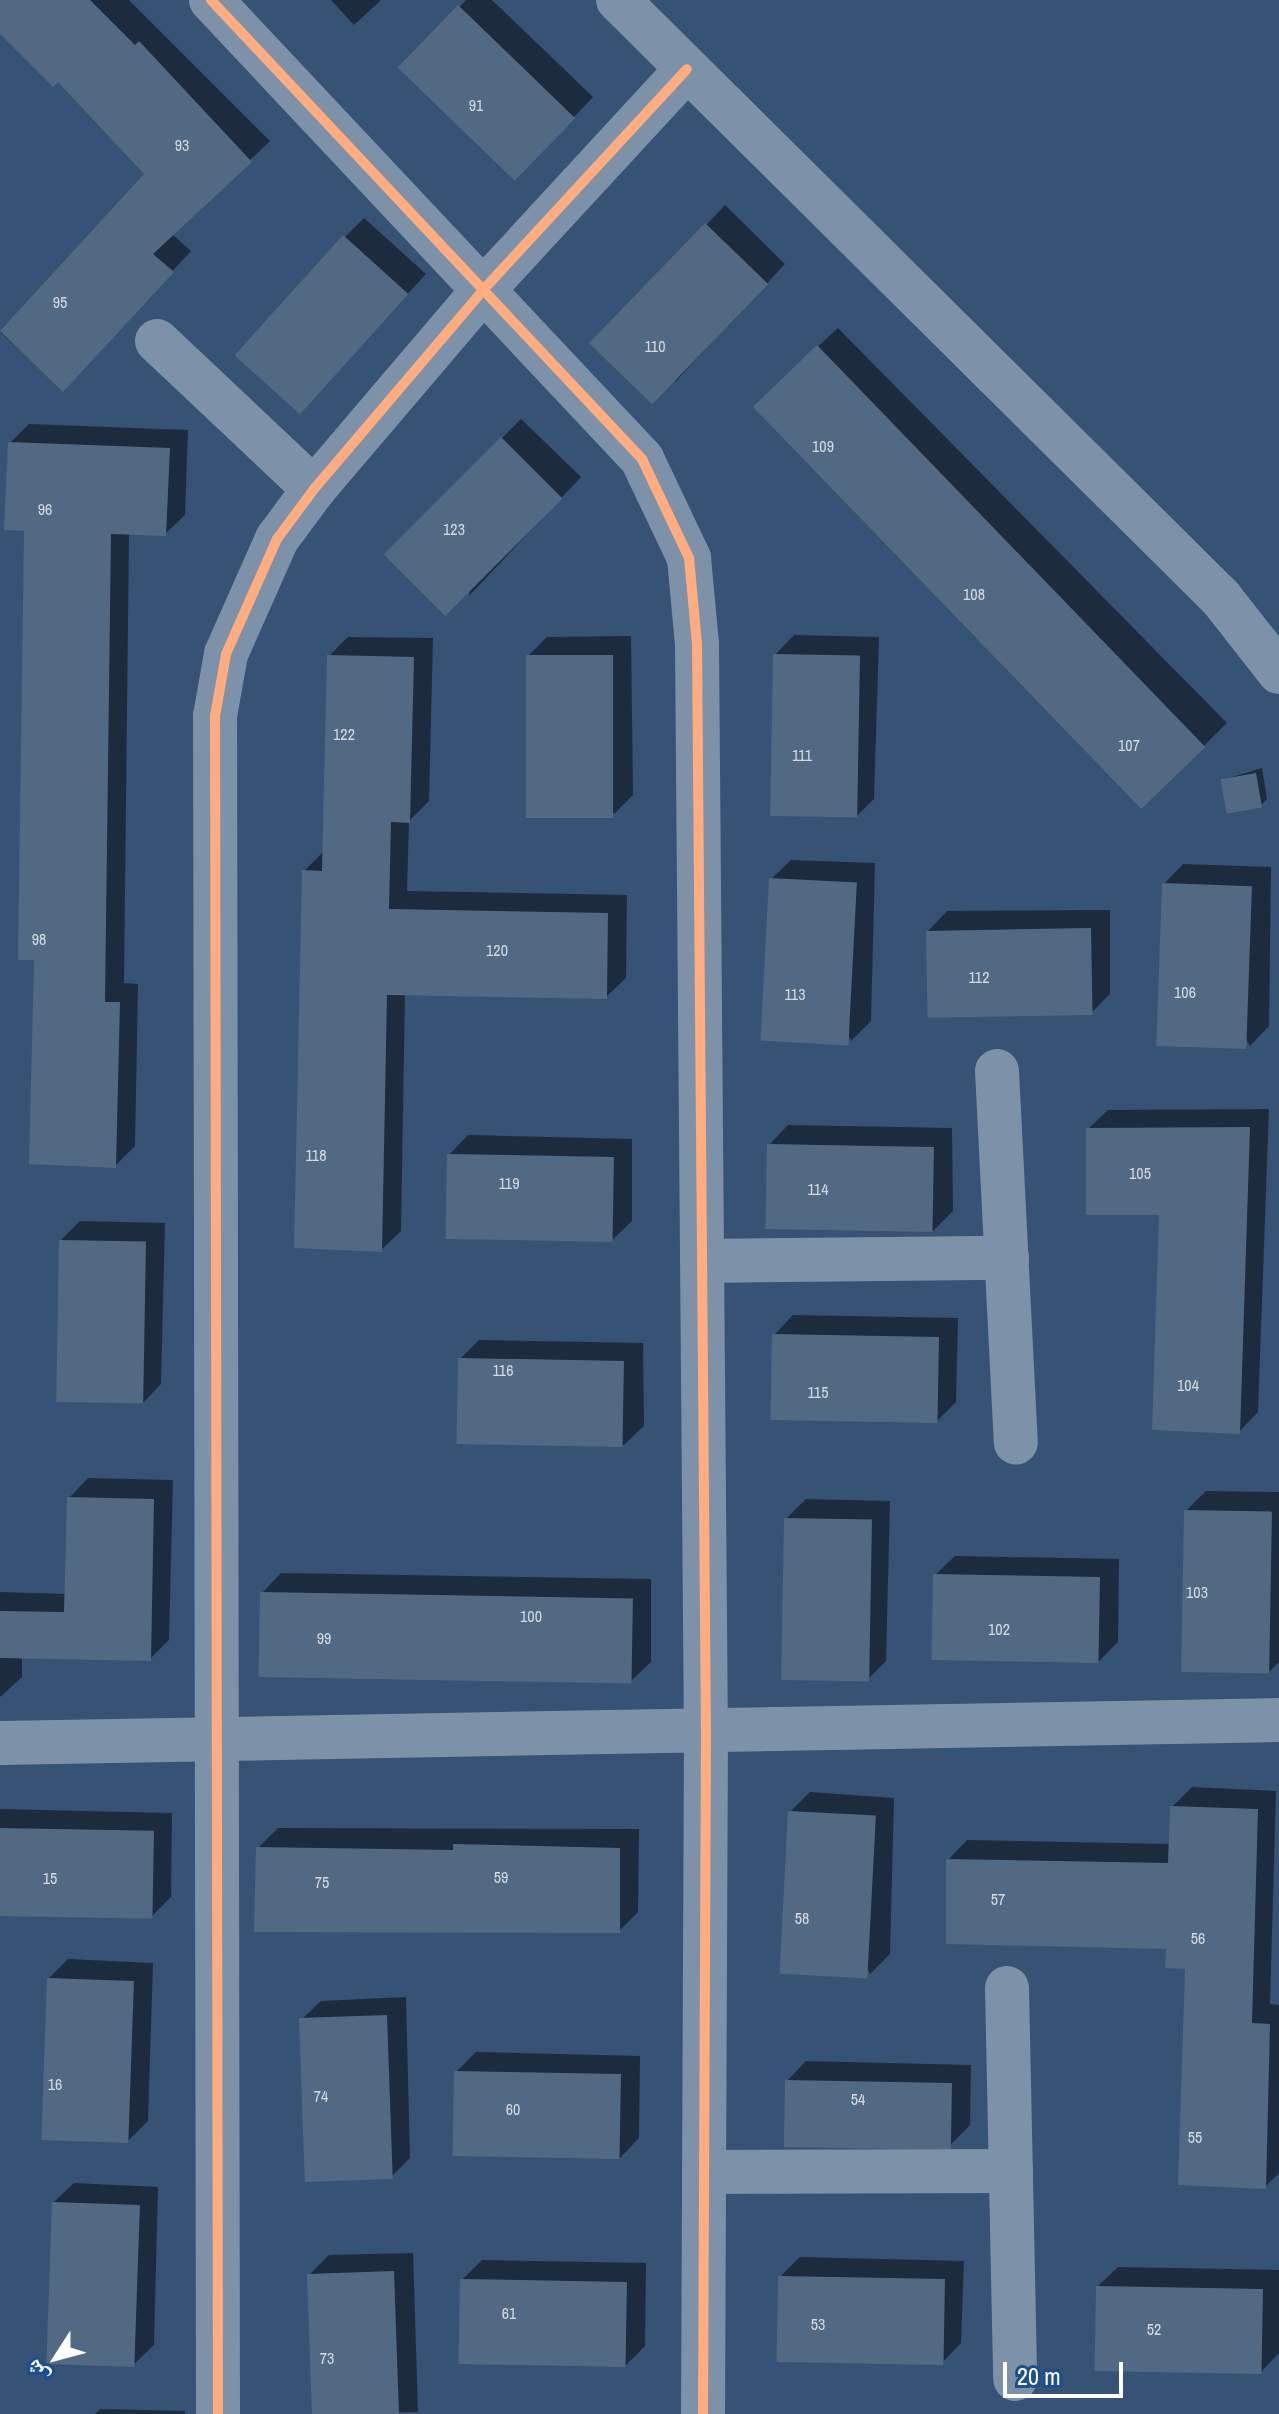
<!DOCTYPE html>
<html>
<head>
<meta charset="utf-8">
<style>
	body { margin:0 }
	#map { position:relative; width:1279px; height:2414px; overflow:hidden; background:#365274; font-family:"Archivo Narrow","Noto Naskh Arabic",sans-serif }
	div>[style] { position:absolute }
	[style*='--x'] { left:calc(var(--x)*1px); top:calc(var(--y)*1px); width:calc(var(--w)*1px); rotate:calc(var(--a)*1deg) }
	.shadow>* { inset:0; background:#0007 }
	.building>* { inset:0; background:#526984; transform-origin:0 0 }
	.street>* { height:44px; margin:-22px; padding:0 22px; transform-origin:22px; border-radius:22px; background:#7d92a8 }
	.cycleway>* { height:10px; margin:-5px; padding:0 5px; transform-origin:5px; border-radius:5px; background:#ffac80 }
	span { translate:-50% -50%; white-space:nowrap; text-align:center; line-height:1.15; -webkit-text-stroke:7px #1b4f8f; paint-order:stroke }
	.number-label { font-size:16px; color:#d4dae0 }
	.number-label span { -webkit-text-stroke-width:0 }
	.north { position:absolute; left:16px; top:2318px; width:80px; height:80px; -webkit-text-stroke:6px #1b4f8f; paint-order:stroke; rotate:234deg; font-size:22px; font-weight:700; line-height:32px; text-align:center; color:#fff }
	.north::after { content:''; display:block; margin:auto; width:28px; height:36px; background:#fff; clip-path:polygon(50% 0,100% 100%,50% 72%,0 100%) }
	.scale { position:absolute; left:1003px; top:2362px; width:120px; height:36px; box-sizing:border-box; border:4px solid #fff; border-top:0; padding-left:10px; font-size:24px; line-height:28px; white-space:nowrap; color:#fff; -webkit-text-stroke:6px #1b4f8f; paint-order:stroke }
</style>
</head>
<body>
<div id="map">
	<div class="shadow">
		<div style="clip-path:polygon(0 0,129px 0,270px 141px,172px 234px,191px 251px,63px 389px,1px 333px,146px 174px,58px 79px,0 31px)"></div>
		<div style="clip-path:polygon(331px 0,381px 0,354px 25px)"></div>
		<div style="clip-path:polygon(466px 0,492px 0,593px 97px,534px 159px,400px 68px)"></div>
		<div style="clip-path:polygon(725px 205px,785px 264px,675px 382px,706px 225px)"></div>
		<div style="clip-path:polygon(364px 218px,426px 274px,318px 392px,345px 237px)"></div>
		<div style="clip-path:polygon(838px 328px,1227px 723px,1145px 804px,774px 387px)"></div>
		<div style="clip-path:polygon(521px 419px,581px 477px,469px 596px,502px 438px)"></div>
		<div style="clip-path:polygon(29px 424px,188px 430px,185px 515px,165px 534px,129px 533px,124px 983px,138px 984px,135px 1146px,115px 1166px,36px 958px,26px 529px,10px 443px)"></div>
		<div style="clip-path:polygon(794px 635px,879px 637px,874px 799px,855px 818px,775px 655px)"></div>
		<div style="clip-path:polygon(631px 636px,633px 795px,614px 814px,528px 656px,547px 637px)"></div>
		<div style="clip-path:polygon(348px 637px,433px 638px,429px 801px,409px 821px,407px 891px,627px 895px,626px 978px,606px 997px,405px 993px,401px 1231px,381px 1250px,304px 871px,324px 851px,329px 656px)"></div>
		<div style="clip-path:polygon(1262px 768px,1267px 799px,1261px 805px,1222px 780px)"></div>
		<div style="clip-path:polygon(791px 860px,875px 863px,871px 1021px,851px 1041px,771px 879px)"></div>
		<div style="clip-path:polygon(1183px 864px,1271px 867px,1269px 1026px,1250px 1046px,1164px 884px)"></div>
		<div style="clip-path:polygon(1110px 910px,1110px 994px,1091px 1013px,928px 931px,947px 911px)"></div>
		<div style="clip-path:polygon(1269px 1109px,1258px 1412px,1239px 1432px,1161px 1213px,1088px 1129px,1108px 1110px)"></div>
		<div style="clip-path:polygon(788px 1125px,952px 1128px,953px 1211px,933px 1231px,769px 1145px)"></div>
		<div style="clip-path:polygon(468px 1135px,632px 1139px,632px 1221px,612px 1240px,449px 1155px)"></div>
		<div style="clip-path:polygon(80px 1221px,165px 1223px,161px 1384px,142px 1404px,61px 1240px)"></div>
		<div style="clip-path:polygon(793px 1315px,958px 1318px,956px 1402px,937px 1421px,774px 1335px)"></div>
		<div style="clip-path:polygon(479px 1340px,643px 1343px,644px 1426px,624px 1445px,460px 1359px)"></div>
		<div style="clip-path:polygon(88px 1478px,173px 1480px,169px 1640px,150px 1659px,22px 1657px,22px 1677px,0 1697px,0 1592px,66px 1594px,69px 1498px)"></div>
		<div style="clip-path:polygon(1206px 1491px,1279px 1492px,1279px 1662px,1267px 1674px,1186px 1511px)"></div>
		<div style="clip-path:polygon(806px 1499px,890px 1501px,886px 1661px,867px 1680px,786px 1519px)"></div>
		<div style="clip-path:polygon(955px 1556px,1119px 1559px,1118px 1642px,1099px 1661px,935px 1575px)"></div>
		<div style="clip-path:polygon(281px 1573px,651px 1579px,651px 1662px,631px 1681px,262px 1593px)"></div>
		<div style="clip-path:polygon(1192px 1787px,1276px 1791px,1270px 2004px,1279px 2005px,1279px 2173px,1265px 2187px,1187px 1967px,1168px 1947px,948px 1860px,967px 1840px,1171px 1844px,1172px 1807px)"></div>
		<div style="clip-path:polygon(810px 1792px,894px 1798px,890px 1954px,870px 1974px,790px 1812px)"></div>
		<div style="clip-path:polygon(0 1809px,172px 1813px,171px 1897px,151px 1917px,0 1914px)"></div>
		<div style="clip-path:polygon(278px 1828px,639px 1829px,638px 1912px,619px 1931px,258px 1848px)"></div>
		<div style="clip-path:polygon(68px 1959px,153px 1963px,148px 2121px,129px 2140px,49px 1978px)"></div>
		<div style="clip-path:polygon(406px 1997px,410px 2158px,391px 2177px,301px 2020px,321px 2001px)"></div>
		<div style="clip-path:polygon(476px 2052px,640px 2056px,639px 2138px,620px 2158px,456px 2072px)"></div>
		<div style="clip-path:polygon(806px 2061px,971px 2065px,970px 2125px,951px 2144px,787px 2081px)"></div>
		<div style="clip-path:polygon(74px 2183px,158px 2187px,154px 2345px,134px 2364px,54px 2202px)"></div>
		<div style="clip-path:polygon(413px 2253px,418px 2412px,314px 2414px,309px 2275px,329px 2255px)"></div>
		<div style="clip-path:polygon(800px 2257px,964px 2261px,961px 2343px,942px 2363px,780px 2277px)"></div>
		<div style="clip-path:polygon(482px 2260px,646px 2263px,645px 2346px,626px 2365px,462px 2280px)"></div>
		<div style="clip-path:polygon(1118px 2267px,1279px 2270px,1279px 2353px,1260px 2373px,1098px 2286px)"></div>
		<div style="clip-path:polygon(100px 2409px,185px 2411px,185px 2414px,95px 2414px)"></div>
	</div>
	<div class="building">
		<div style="clip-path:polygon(0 0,90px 0,135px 45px,139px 41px,252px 162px,153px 254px,174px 272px,63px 392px,0 331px,144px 174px,58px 82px,53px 87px,0 34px)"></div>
		<div style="left:458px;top:5px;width:163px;height:87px;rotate:44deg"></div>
		<div style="left:705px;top:223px;width:88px;height:167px;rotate:44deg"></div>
		<div style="left:343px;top:235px;width:88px;height:162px;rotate:42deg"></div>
		<div style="left:817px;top:345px;width:559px;height:89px;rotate:46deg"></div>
		<div style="left:501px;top:437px;width:87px;height:166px;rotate:45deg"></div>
		<div style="clip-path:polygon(8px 442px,170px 448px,166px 536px,111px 534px,105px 1002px,120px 1002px,116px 1168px,29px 1164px,34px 960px,18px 960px,24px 531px,4px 530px)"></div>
		<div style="left:773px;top:654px;width:87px;height:162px;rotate:1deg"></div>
		<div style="clip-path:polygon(327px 655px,414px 657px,410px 823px,391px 822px,389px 909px,608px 913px,607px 999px,387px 995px,382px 1252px,294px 1248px,302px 870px,322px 871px)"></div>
		<div style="left:526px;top:655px;width:87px;height:163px"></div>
		<div style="left:1256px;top:773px;width:35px;height:36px;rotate:80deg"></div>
		<div style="left:769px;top:878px;width:88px;height:163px;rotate:3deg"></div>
		<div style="left:1162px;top:883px;width:90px;height:163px;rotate:2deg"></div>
		<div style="left:1091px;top:928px;width:87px;height:165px;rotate:89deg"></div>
		<div style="clip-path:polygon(1250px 1127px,1240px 1434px,1152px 1430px,1159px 1215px,1086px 1215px,1086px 1128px)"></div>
		<div style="left:767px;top:1144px;width:167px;height:85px;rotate:1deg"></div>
		<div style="left:447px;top:1154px;width:167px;height:85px;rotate:1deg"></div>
		<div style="left:59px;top:1240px;width:87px;height:162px;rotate:1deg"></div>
		<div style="left:772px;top:1334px;width:167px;height:86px;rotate:1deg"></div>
		<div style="left:458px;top:1358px;width:166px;height:86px;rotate:1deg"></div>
		<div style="clip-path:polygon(67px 1497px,154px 1499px,151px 1661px,0 1658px,0 1611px,64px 1612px)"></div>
		<div style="left:1184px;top:1510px;width:88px;height:162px;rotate:1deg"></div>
		<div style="left:784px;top:1518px;width:88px;height:162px;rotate:1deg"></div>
		<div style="left:933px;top:1574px;width:167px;height:86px;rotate:1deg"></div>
		<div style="left:260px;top:1592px;width:373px;height:85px;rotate:1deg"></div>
		<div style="clip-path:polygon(1170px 1806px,1258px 1809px,1252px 2023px,1270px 2024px,1266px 2189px,1178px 2185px,1185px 1969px,1165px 1968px,1166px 1949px,946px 1944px,946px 1859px,1168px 1863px)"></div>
		<div style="left:788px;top:1811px;width:88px;height:163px;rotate:3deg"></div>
		<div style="left:0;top:1828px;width:154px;height:88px;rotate:1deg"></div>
		<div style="clip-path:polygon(453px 1844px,620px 1848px,620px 1933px,254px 1932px,256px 1847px,453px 1850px)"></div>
		<div style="left:47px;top:1978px;width:87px;height:162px;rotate:2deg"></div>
		<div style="left:387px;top:2015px;width:164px;height:88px;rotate:88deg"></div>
		<div style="left:454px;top:2071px;width:167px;height:85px;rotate:1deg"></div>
		<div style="left:785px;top:2080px;width:167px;height:67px;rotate:1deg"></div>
		<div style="left:52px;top:2202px;width:88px;height:162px;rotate:2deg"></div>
		<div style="left:394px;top:2271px;width:143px;height:87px;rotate:88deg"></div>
		<div style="left:778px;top:2276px;width:167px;height:86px;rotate:1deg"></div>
		<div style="left:460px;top:2279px;width:167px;height:85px;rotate:1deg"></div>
		<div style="left:1096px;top:2286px;width:167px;height:85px;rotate:1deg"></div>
	</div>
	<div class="street">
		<div style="--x:211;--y:0;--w:630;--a:46.8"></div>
		<div style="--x:642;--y:459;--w:110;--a:64.6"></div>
		<div style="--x:689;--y:558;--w:86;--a:84.7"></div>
		<div style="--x:697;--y:644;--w:1086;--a:89.53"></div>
		<div style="--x:706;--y:1730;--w:684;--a:90.25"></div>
		<div style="--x:618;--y:0;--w:849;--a:44.76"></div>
		<div style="--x:1221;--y:598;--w:94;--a:51.9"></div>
		<div style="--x:157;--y:341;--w:216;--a:43.3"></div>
		<div style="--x:997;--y:1071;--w:372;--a:87.1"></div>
		<div style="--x:702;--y:1261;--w:305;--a:-0.6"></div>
		<div style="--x:0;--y:1743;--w:1279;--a:-1.03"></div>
		<div style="--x:1007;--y:1988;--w:391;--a:88.8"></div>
		<div style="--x:704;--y:2172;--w:307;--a:-0.2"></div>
		<div style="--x:218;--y:2414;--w:1698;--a:-90.1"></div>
		<div style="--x:215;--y:716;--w:63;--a:-79.9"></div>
		<div style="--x:226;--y:654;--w:126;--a:-66.1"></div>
		<div style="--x:277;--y:539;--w:62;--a:-53.5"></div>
		<div style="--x:314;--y:489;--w:262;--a:-49.6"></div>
		<div style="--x:484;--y:289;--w:299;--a:-47.3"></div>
	</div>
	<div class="cycleway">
		<div style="--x:211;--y:0;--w:630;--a:46.8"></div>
		<div style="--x:642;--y:459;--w:110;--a:64.6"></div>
		<div style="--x:689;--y:558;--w:86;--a:84.7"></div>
		<div style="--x:697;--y:644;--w:1086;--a:89.53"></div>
		<div style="--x:706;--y:1730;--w:684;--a:90.25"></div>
		<div style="--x:218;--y:2414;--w:1698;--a:-90.1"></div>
		<div style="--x:215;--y:716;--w:63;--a:-79.9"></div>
		<div style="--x:226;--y:654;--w:126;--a:-66.1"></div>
		<div style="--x:277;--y:539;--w:62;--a:-53.5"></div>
		<div style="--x:314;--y:489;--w:262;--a:-49.6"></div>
		<div style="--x:484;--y:289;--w:299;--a:-47.3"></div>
	</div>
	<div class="number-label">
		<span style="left:476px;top:105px">91</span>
		<span style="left:182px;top:145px">93</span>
		<span style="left:60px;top:302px">95</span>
		<span style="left:655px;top:346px">110</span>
		<span style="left:823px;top:446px">109</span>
		<span style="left:45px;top:509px">96</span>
		<span style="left:454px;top:529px">123</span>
		<span style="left:974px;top:594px">108</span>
		<span style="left:344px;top:734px">122</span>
		<span style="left:1129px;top:745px">107</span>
		<span style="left:802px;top:755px">111</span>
		<span style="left:39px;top:939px">98</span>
		<span style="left:497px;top:950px">120</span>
		<span style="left:979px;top:977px">112</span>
		<span style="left:1185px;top:992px">106</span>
		<span style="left:795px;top:994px">113</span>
		<span style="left:316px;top:1155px">118</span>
		<span style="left:1140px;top:1173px">105</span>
		<span style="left:509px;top:1183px">119</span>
		<span style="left:818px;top:1189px">114</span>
		<span style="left:503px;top:1370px">116</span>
		<span style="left:1188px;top:1385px">104</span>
		<span style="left:818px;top:1392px">115</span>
		<span style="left:1197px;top:1592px">103</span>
		<span style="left:531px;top:1616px">100</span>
		<span style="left:999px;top:1629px">102</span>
		<span style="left:324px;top:1638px">99</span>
		<span style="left:501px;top:1877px">59</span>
		<span style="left:50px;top:1878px">15</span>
		<span style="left:322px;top:1882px">75</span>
		<span style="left:998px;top:1899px">57</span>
		<span style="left:802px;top:1918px">58</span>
		<span style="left:1198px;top:1938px">56</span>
		<span style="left:55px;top:2084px">16</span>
		<span style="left:321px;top:2096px">74</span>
		<span style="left:858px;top:2099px">54</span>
		<span style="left:513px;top:2109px">60</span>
		<span style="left:1195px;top:2137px">55</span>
		<span style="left:509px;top:2313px">61</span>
		<span style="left:818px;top:2324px">53</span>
		<span style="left:1154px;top:2329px">52</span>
		<span style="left:327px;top:2358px">73</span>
	</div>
	<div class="north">ش</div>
	<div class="scale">20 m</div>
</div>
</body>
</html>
